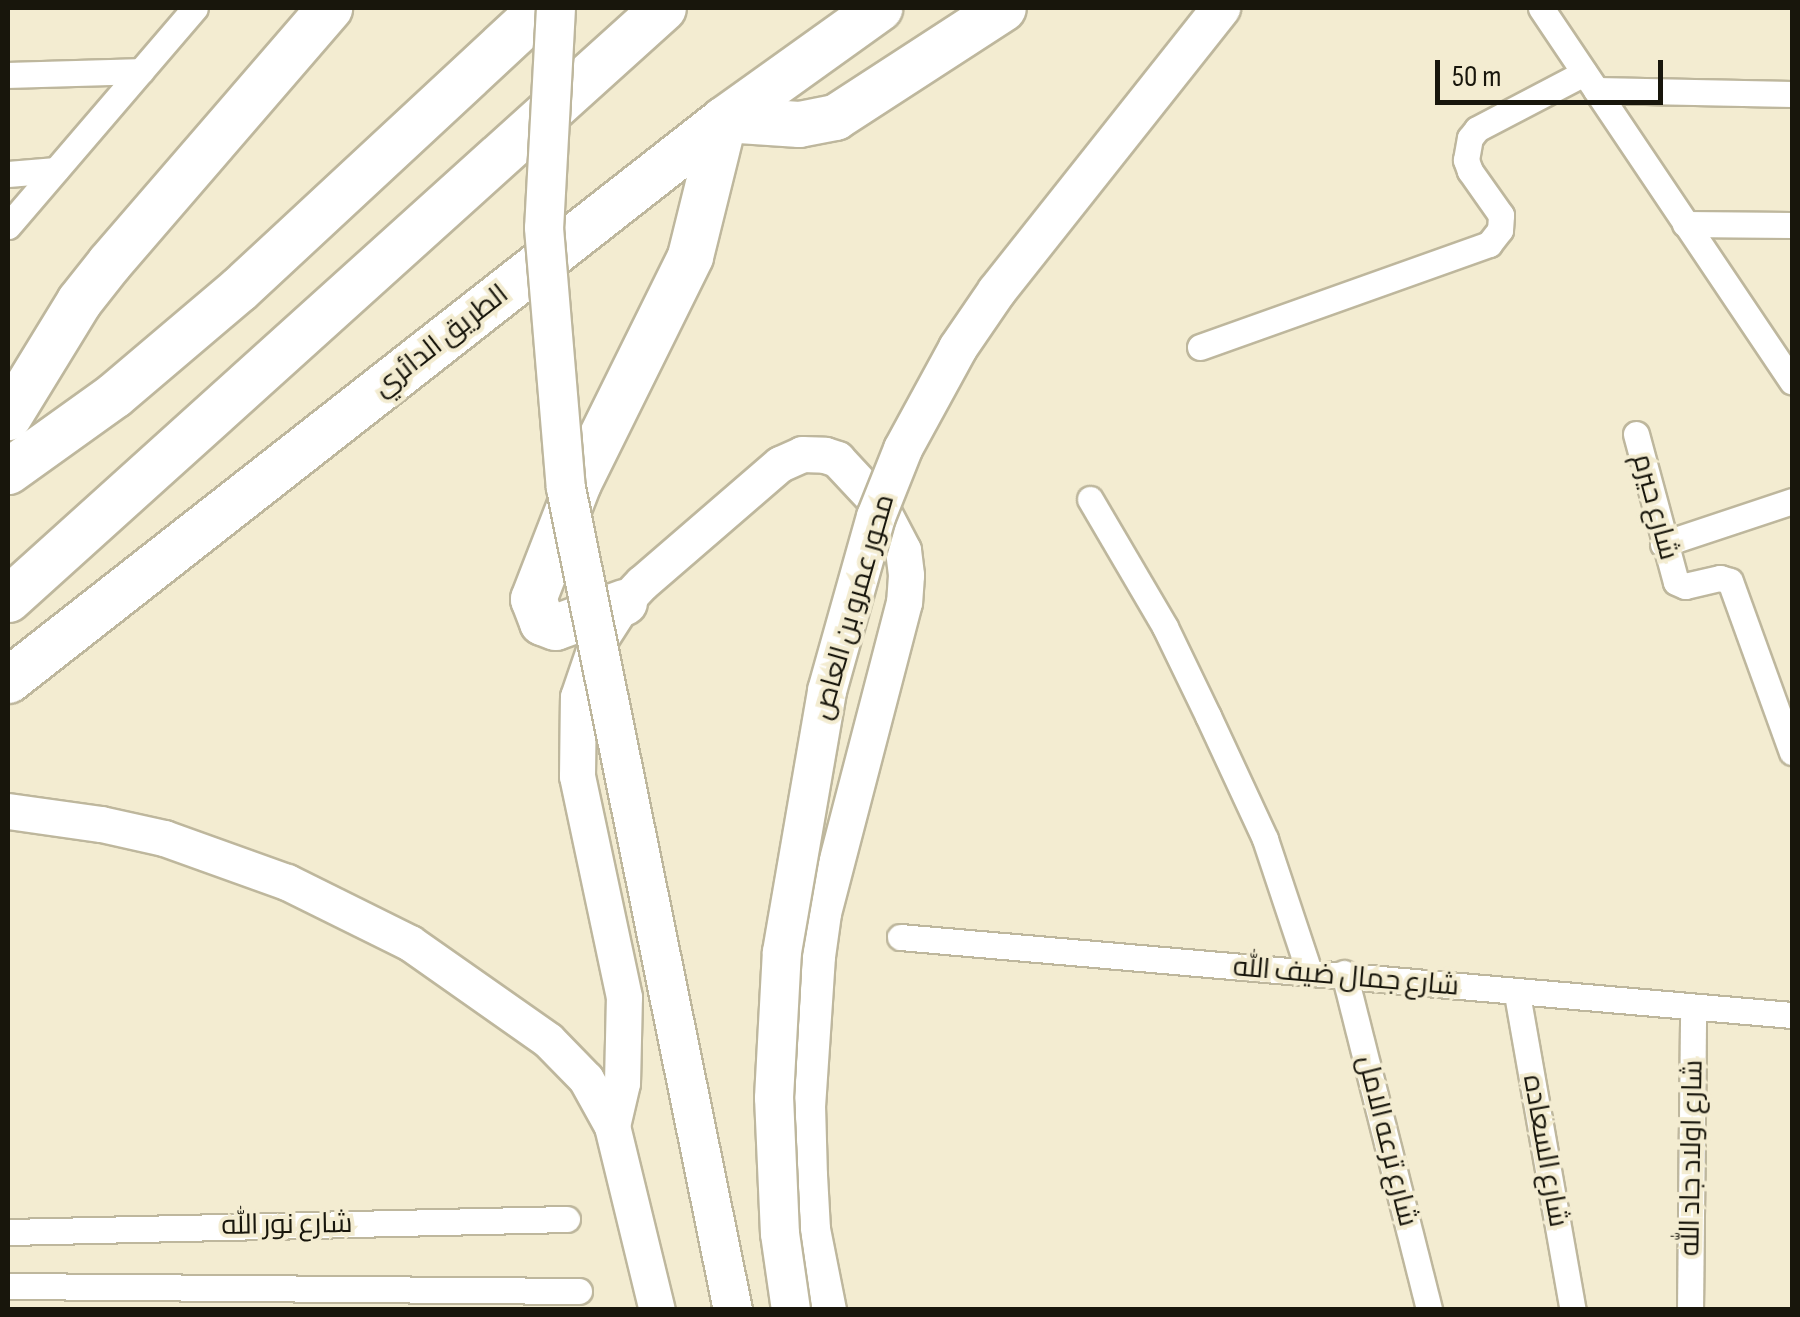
<!DOCTYPE html>
<html>
<head>
<meta charset="utf-8">
<style>
	body { margin:0 }
	#map { position:relative; width:1800px; height:1317px; overflow:hidden; background:#f3ecd1; font-family:"Sofia Sans Condensed",Cairo,sans-serif }
	div>[style] { position:absolute }
	[style*='--x'] { left:calc(var(--x)*1px); top:calc(var(--y)*1px); width:calc(var(--w)*1px); rotate:calc(var(--a)*1deg) }
	.roads { filter:drop-shadow(2px 0 #beb79d) drop-shadow(-2px 0 #beb79d) drop-shadow(0 2px #beb79d) drop-shadow(0 -2px #beb79d) }
	.street>* { height:25px; margin:-12.5px; padding:0 12.5px; transform-origin:12.5px; border-radius:12.5px; background:#fff }
	.secondary>* { height:35px; margin:-17.5px; padding:0 17.5px; transform-origin:17.5px; border-radius:17.5px; background:#fff }
	.highway>* { height:45px; margin:-22.5px; padding:0 22.5px; transform-origin:22.5px; border-radius:22.5px; background:#fff }
	.bridges { filter:drop-shadow(2px 0 #beb79d) drop-shadow(-2px 0 #beb79d) drop-shadow(0 2px #beb79d) drop-shadow(0 -2px #beb79d) }
	.primary-bridge>* { height:38px; margin:-19px; padding:0 19px; transform-origin:19px; border-radius:19px; background:#fff }
	span { translate:-50% -50%; white-space:nowrap; text-align:center; line-height:1.15; -webkit-text-stroke:8px #f3ecd1; paint-order:stroke }
	.street-label { font-size:28px; color:#18160c }
	.frame { position:absolute; inset:0; border:10px solid #18160c; pointer-events:none }
	.scale { position:absolute; left:1435px; top:60px; width:228px; height:45px; box-sizing:border-box; border:5px solid #18160c; border-top:0; padding-left:12px; font-size:30px; line-height:35px; white-space:nowrap; color:#18160c; -webkit-text-stroke:8px #f3ecd1; paint-order:stroke }
</style>
</head>
<body>
<div id="map">
	<div class="roads">
		<div class="street">
			<div style="--x:1541;--y:8;--w:450;--a:56.1"></div>
			<div style="--x:8;--y:75;--w:133;--a:-1.7"></div>
			<div style="--x:1596;--y:90;--w:196;--a:1.2"></div>
			<div style="--x:8;--y:174;--w:48;--a:-4.8"></div>
			<div style="--x:1685;--y:224;--w:107;--a:0.5"></div>
			<div style="--x:8;--y:226;--w:287;--a:-49.4"></div>
			<div style="--x:1200;--y:347;--w:307;--a:-19.6"></div>
			<div style="--x:1489;--y:244;--w:18;--a:-52"></div>
			<div style="--x:1500;--y:230;--w:15;--a:-86"></div>
			<div style="--x:1501;--y:215;--w:54;--a:-125.2"></div>
			<div style="--x:1470;--y:171;--w:12;--a:-110"></div>
			<div style="--x:1466;--y:160;--w:22;--a:-80"></div>
			<div style="--x:1470;--y:138;--w:11;--a:-52"></div>
			<div style="--x:1477;--y:129;--w:121;--a:-27.6"></div>
			<div style="--x:1636;--y:434;--w:153;--a:74.9"></div>
			<div style="--x:1676;--y:582;--w:10;--a:24"></div>
			<div style="--x:1685;--y:586;--w:36;--a:-13"></div>
			<div style="--x:1720;--y:578;--w:10;--a:17"></div>
			<div style="--x:1730;--y:581;--w:182;--a:70.1"></div>
			<div style="--x:1090;--y:499;--w:148;--a:59.6"></div>
			<div style="--x:1165;--y:627;--w:99;--a:64.2"></div>
			<div style="--x:1208;--y:716;--w:136;--a:65.1"></div>
			<div style="--x:1265;--y:839;--w:142;--a:71.6"></div>
			<div style="--x:1663;--y:544;--w:136;--a:-18.4"></div>
			<div style="--x:900;--y:937;--w:895;--a:5"></div>
			<div style="--x:1344;--y:973;--w:348;--a:75.8"></div>
			<div style="--x:1517;--y:994;--w:321;--a:80"></div>
			<div style="--x:8;--y:1232;--w:559;--a:-1.33"></div>
			<div style="--x:8;--y:1286;--w:571;--a:0.5"></div>
			<div style="--x:1690;--y:1310;--w:303;--a:-89.4"></div>
		</div>
		<div class="secondary">
			<div style="--x:8;--y:811;--w:94;--a:8"></div>
			<div style="--x:101;--y:824;--w:65;--a:12.5"></div>
			<div style="--x:164;--y:838;--w:131;--a:19.7"></div>
			<div style="--x:287;--y:882;--w:137;--a:26.4"></div>
			<div style="--x:410;--y:943;--w:169;--a:35.1"></div>
			<div style="--x:548;--y:1040;--w:54;--a:45.7"></div>
			<div style="--x:586;--y:1079;--w:54;--a:61"></div>
			<div style="--x:612;--y:1126;--w:189;--a:76.3"></div>
			<div style="--x:612;--y:1126;--w:44;--a:-76.9"></div>
			<div style="--x:622;--y:1083;--w:86;--a:-88.7"></div>
			<div style="--x:624;--y:997;--w:226;--a:-102"></div>
			<div style="--x:577;--y:776;--w:79;--a:-89.3"></div>
			<div style="--x:578;--y:697;--w:53;--a:-71.2"></div>
			<div style="--x:595;--y:647;--w:54;--a:-57.2"></div>
			<div style="--x:624;--y:602;--w:26;--a:-47"></div>
			<div style="--x:642;--y:583;--w:182;--a:-40.8"></div>
			<div style="--x:780;--y:464;--w:24;--a:-24"></div>
			<div style="--x:802;--y:454;--w:23;--a:2"></div>
			<div style="--x:825;--y:455;--w:13;--a:18"></div>
			<div style="--x:837;--y:459;--w:62;--a:47"></div>
			<div style="--x:879;--y:504;--w:52;--a:62.4"></div>
			<div style="--x:903;--y:550;--w:25;--a:83"></div>
			<div style="--x:906;--y:575;--w:27;--a:94"></div>
			<div style="--x:904;--y:602;--w:321;--a:104.6"></div>
			<div style="--x:823;--y:913;--w:43;--a:97.9"></div>
			<div style="--x:817;--y:956;--w:149;--a:93.8"></div>
			<div style="--x:807;--y:1105;--w:70;--a:88.4"></div>
			<div style="--x:809;--y:1175;--w:54;--a:86.8"></div>
			<div style="--x:812;--y:1229;--w:83;--a:78.8"></div>
		</div>
		<div class="highway">
			<div style="--x:8;--y:417;--w:136;--a:-58.5"></div>
			<div style="--x:79;--y:301;--w:48;--a:-51.7"></div>
			<div style="--x:109;--y:263;--w:337;--a:-49.2"></div>
			<div style="--x:8;--y:471;--w:130;--a:-35.6"></div>
			<div style="--x:114;--y:395;--w:164;--a:-40.3"></div>
			<div style="--x:239;--y:289;--w:413;--a:-42.9"></div>
			<div style="--x:8;--y:599;--w:882;--a:-42.06"></div>
			<div style="--x:624;--y:602;--w:73;--a:160.1"></div>
			<div style="--x:555;--y:627;--w:14;--a:-159"></div>
			<div style="--x:542;--y:622;--w:25;--a:-111"></div>
			<div style="--x:533;--y:599;--w:124;--a:-68.8"></div>
			<div style="--x:578;--y:483;--w:253;--a:-63.7"></div>
			<div style="--x:690;--y:256;--w:141;--a:-76.1"></div>
			<div style="--x:724;--y:119;--w:75;--a:3.8"></div>
			<div style="--x:799;--y:124;--w:37;--a:-11"></div>
			<div style="--x:835;--y:117;--w:200;--a:-33"></div>
			<div style="--x:8;--y:680;--w:910;--a:-38.08"></div>
			<div style="--x:724;--y:119;--w:191;--a:-35.6"></div>
		</div>
	</div>
	<div class="bridges">
		<div class="primary-bridge">
			<div style="--x:556;--y:8;--w:220;--a:93.1"></div>
			<div style="--x:544;--y:228;--w:261;--a:85.2"></div>
			<div style="--x:566;--y:488;--w:839;--a:78.52"></div>
			<div style="--x:791;--y:1310;--w:77;--a:-98.2"></div>
			<div style="--x:780;--y:1234;--w:136;--a:-92.5"></div>
			<div style="--x:774;--y:1098;--w:146;--a:-86.9"></div>
			<div style="--x:782;--y:952;--w:265;--a:-80.2"></div>
			<div style="--x:827;--y:691;--w:181;--a:-74.3"></div>
			<div style="--x:876;--y:517;--w:73;--a:-68.3"></div>
			<div style="--x:903;--y:449;--w:115;--a:-61.4"></div>
			<div style="--x:958;--y:348;--w:69;--a:-55.6"></div>
			<div style="--x:997;--y:291;--w:361;--a:-51.6"></div>
		</div>
	</div>
	<div class="street-label">
		<span style="left:441px;top:341px;rotate:-38deg">الطريق الدائري</span>
		<span style="left:1655px;top:507px;rotate:75deg">شارع حيرم</span>
		<span style="left:854px;top:607px;rotate:-74deg">محور عمرو بن العاص</span>
		<span style="left:1346px;top:977px;rotate:5deg">شارع جمال ضيف الله</span>
		<span style="left:1387px;top:1141px;rotate:76deg">شارع ترعه الامل</span>
		<span style="left:1545px;top:1151px;rotate:80deg">شارع السعاده</span>
		<span style="left:1692px;top:1158px;rotate:-89deg">شارع اولاد جاد الله</span>
		<span style="left:287px;top:1225px;rotate:-1deg">شارع نور الله</span>
	</div>
	<div class="frame"></div>
	<div class="scale">50 m</div>
</div>
</body>
</html>
